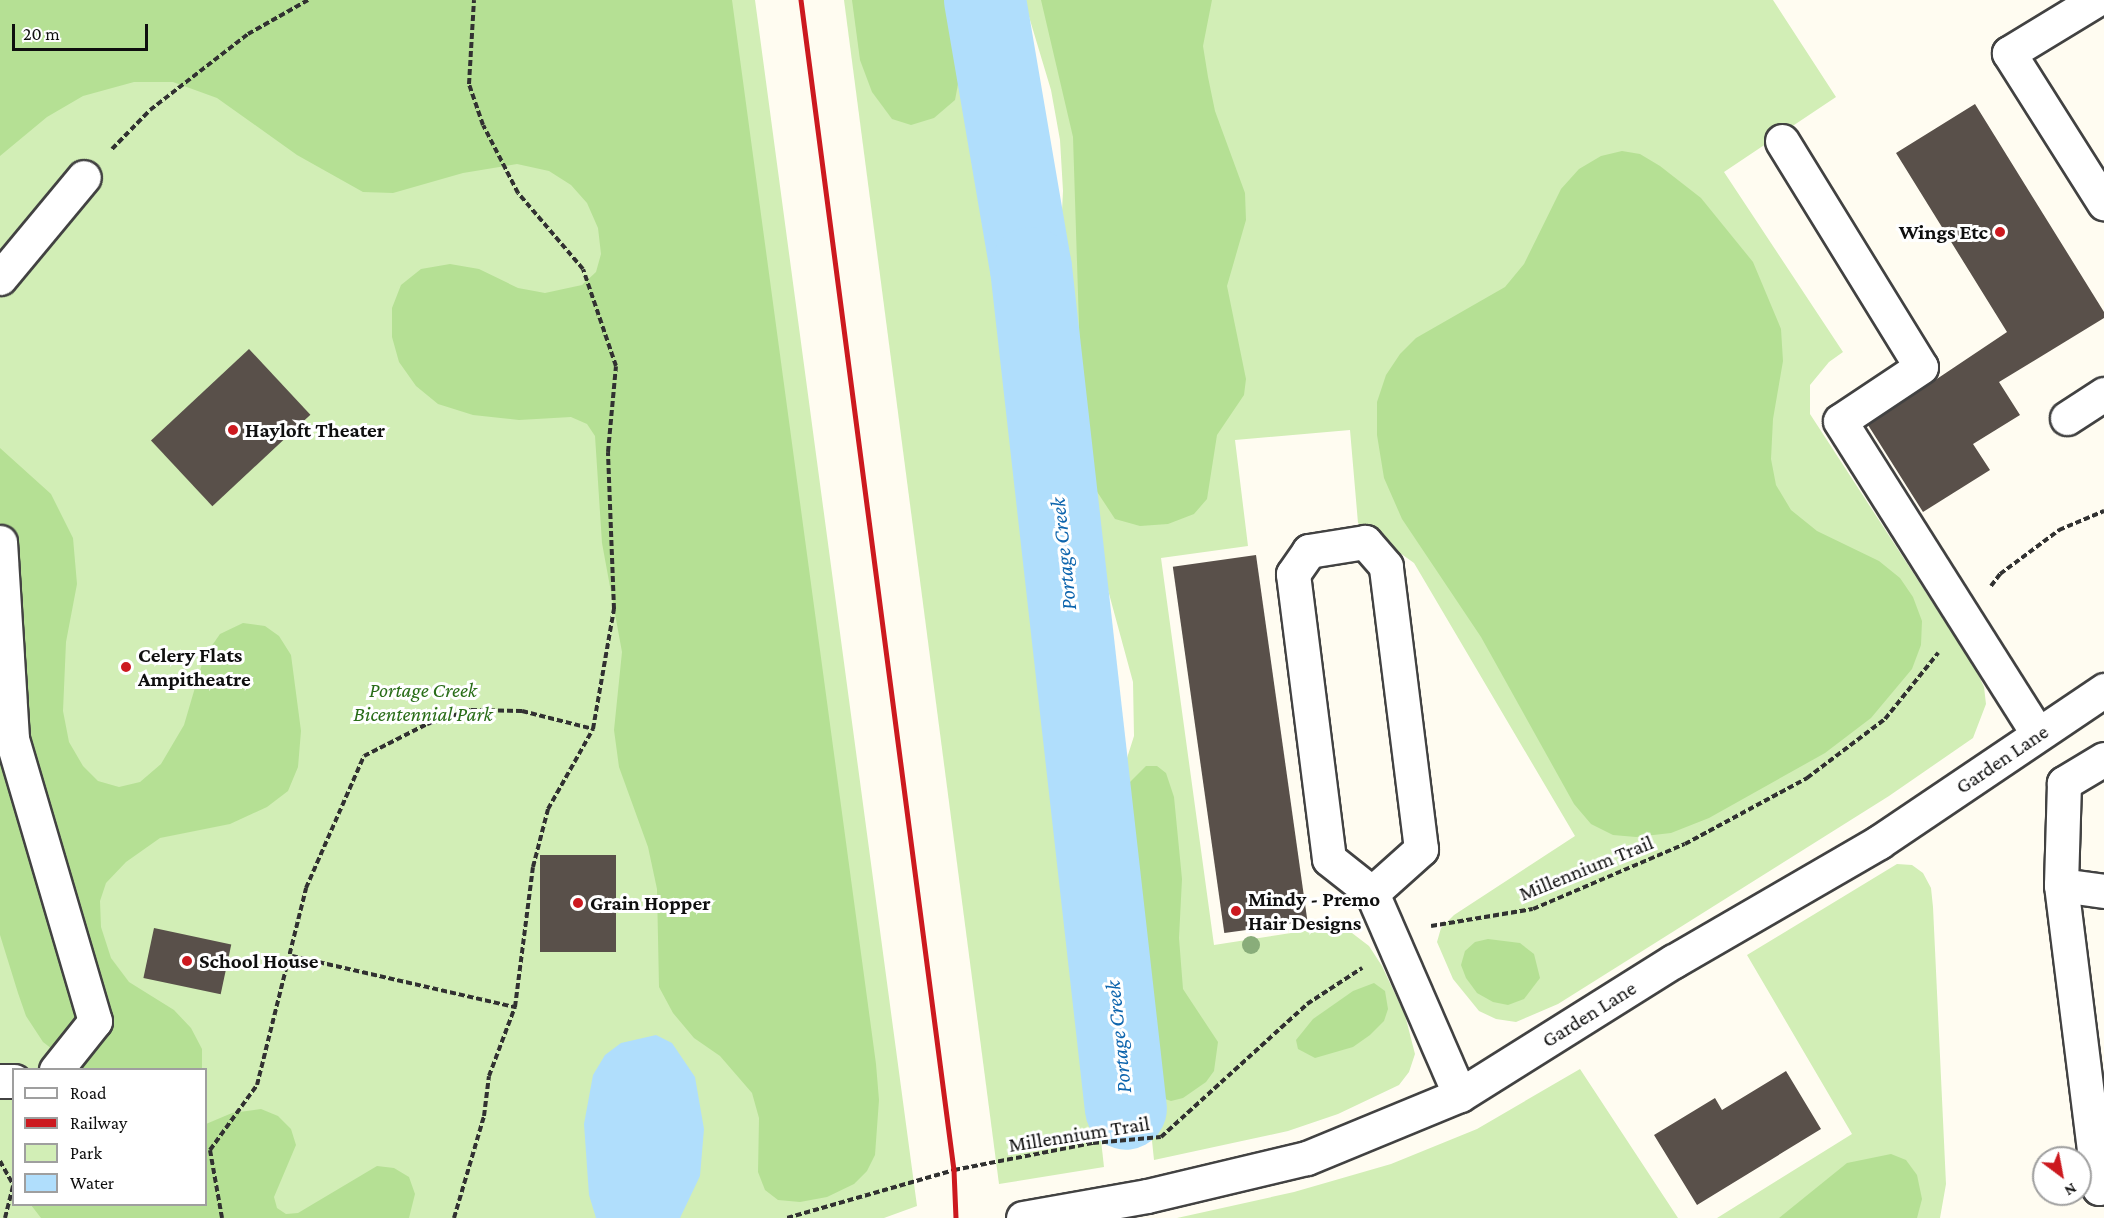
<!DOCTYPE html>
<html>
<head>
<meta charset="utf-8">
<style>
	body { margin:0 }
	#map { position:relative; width:2104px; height:1218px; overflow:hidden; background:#fffcf1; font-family:"Crimson Pro",serif }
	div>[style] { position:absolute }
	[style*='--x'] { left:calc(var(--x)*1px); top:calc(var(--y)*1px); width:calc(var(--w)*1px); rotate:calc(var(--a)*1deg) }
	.green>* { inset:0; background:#d2eeb6 }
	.forest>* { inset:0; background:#b5e094 }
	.water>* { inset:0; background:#b0defc }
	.river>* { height:82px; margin:-41px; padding:0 41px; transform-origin:41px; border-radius:41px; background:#b0defc }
	.building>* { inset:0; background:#59504a; transform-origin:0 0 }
	.path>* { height:4px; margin-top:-2px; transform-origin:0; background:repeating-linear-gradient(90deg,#313131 0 6px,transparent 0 9px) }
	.roads { filter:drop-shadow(2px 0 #424242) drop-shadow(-2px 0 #424242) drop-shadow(0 2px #424242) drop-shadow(0 -2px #424242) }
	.minor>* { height:33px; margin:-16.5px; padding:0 16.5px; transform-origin:16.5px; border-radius:16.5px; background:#fff }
	.rail>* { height:4.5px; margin:-2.25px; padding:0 2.25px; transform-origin:2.25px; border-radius:2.25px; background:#cc191f }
	.trees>* { width:18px; height:18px; margin:-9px; border-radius:50%; background:#89ad7a }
	.dots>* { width:16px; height:16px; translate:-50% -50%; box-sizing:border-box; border:3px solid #fff; border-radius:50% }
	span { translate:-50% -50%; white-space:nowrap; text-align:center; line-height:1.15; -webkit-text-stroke:6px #fff; paint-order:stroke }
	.poi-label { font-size:21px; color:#0f0f0f; font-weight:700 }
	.right { translate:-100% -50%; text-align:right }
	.left { translate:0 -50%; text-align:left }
	.park-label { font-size:21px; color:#296d18; font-style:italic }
	.street-label { font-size:21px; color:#0f0f0f }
	.water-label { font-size:22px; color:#0c64ad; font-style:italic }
	.legend { position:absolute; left:12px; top:1068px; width:195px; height:138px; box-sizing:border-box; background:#fff; border:2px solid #9f9f9f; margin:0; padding:8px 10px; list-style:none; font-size:18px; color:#0f0f0f }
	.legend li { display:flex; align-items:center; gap:12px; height:30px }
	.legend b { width:30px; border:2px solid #9f9f9f }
	.north { position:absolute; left:2032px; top:1146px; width:60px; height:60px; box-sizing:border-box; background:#fff; border:2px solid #9f9f9f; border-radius:50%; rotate:148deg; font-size:16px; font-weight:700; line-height:24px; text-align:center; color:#0f0f0f }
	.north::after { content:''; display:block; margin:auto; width:21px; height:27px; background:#cc191f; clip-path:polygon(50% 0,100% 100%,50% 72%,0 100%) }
	.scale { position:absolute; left:12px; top:24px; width:136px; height:27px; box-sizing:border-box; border:3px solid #0f0f0f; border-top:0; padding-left:8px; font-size:18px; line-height:21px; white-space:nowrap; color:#0f0f0f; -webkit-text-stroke:4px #fff; paint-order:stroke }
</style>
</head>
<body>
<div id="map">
	<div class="green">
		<div style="clip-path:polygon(evenodd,0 0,755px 0,917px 1206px,884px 1218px,0 1218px,0 0,14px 1070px,206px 1070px,206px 1204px,14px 1204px,14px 1070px)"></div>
		<div style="clip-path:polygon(844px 0,964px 0,990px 138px,1104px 1167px,999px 1184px)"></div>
		<div style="clip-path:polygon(1024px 0,1773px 0,1836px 97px,1724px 172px,1843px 352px,1829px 362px,1810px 385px,1810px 414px,1975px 668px,1984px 687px,1986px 704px,1973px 738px,1889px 796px,1558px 1004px,1516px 1022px,1496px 1019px,1479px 1011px,1453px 979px,1437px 942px,1441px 928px,1454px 915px,1575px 836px,1414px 563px,1358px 523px,1350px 430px,1235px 440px,1248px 546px,1161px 558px,1214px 945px,1317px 929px,1352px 933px,1369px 946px,1382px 966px,1405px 1015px,1415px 1054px,1409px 1072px,1399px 1085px,1338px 1114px,1288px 1131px,1154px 1160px,1120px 834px,1121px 777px,1134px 736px,1133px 682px,1108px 590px,1081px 522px,1073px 478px,1059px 271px,1063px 191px,1060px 140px,1051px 90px)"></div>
		<div style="clip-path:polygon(1897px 864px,1912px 865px,1923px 873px,1931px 888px,1933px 907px,1946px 1184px,1940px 1218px,1717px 1218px,1852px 1134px,1747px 955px)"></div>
		<div style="clip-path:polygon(1580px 1069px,1678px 1218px,1177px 1218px,1294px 1192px,1391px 1164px,1477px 1129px)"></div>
	</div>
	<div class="forest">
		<div style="clip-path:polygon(0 0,732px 0,876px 1064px,879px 1100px,875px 1155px,867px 1171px,854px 1184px,827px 1197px,800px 1202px,778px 1200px,765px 1190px,758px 1172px,759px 1118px,752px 1093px,720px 1056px,694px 1038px,673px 1013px,659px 987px,657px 889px,648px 847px,619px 767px,614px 730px,622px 652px,602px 543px,595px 436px,587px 424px,571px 417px,519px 420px,473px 415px,438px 404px,416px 386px,399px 362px,392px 337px,392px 308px,401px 285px,421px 269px,450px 264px,479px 269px,518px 288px,545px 293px,582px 285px,596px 272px,601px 254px,598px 228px,587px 203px,571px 185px,549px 171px,517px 164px,463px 173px,393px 193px,363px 192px,297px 155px,217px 98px,173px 82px,134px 82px,83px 96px,47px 117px,0 156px)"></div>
		<div style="clip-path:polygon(852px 0,951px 0,960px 73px,955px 100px,934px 118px,911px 125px,892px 119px,872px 92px,860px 60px)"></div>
		<div style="clip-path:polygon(1041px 0,1212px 0,1203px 46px,1208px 77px,1215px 111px,1245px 193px,1246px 220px,1227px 286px,1246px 379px,1244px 395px,1217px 435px,1207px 499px,1194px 514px,1168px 524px,1140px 526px,1115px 519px,1090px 481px,1081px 388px,1073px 137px)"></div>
		<div style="clip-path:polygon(1622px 151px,1640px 154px,1660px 166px,1701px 198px,1753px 262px,1781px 329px,1783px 361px,1773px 419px,1771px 459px,1776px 485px,1791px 510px,1817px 531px,1879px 561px,1900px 578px,1913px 597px,1922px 621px,1921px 645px,1912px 669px,1871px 718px,1825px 753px,1709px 818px,1671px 833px,1636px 837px,1613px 835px,1591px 824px,1574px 804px,1481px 637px,1402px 519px,1384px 478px,1377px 435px,1377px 402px,1386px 375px,1400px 354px,1416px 338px,1505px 287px,1524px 264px,1561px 189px,1579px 169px,1601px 156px)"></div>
		<div style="clip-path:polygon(0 448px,51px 494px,73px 538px,77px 584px,66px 642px,63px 711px,69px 742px,83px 766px,98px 781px,119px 787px,140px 782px,161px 764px,184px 725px,204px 657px,220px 634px,243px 623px,265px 626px,279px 636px,291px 655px,301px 731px,298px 767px,288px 791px,267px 807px,230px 824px,160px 838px,126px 862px,106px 883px,100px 901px,101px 927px,111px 958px,129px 982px,174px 1010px,191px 1028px,202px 1049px,202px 1069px,78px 1069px,43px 1042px,26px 1016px,18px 993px,0 935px)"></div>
		<div style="clip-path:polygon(1146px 766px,1157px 766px,1166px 773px,1174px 797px,1182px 879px,1179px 938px,1183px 989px,1218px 1042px,1214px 1071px,1206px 1082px,1183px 1098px,1171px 1101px,1162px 1098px,1153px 1076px,1125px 811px,1129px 783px)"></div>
		<div style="clip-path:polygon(1488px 939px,1520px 943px,1534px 954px,1540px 978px,1524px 999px,1508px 1005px,1493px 1002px,1477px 993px,1466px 978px,1461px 965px,1465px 951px,1475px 942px)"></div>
		<div style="clip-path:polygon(1374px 983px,1385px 991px,1388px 1009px,1384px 1021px,1370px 1035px,1353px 1047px,1315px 1058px,1298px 1049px,1296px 1040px,1313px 1019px,1353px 991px)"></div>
		<div style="clip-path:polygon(261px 1109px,278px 1116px,291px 1129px,296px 1145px,274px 1197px,277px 1208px,286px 1214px,298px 1213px,377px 1166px,394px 1168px,409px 1177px,415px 1194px,409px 1218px,41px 1218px,31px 1205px,206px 1204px,206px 1124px,232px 1113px)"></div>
		<div style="clip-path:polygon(1891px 1154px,1906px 1160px,1917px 1175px,1922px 1199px,1917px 1218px,1779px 1218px,1847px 1163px)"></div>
	</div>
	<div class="water">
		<div style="clip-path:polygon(656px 1035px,672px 1043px,695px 1077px,704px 1129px,700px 1176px,680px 1218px,596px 1218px,589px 1195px,584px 1124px,593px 1075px,605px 1055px,621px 1043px)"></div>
	</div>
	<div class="river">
		<div style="--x:985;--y:0;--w:272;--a:80.3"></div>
		<div style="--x:1031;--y:268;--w:846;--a:83.56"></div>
	</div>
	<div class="building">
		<div style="clip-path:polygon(1975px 104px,2104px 312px,2104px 318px,1999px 382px,2020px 415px,1973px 444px,1990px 470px,1923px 512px,1868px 425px,2007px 332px,1896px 153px)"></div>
		<div style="left:249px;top:349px;width:90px;height:134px;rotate:47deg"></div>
		<div style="left:1256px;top:555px;width:370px;height:84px;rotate:82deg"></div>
		<div style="left:540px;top:855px;width:76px;height:97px"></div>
		<div style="left:154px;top:928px;width:79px;height:51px;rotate:12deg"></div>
		<div style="clip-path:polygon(1786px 1071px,1821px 1129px,1697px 1205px,1654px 1135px,1715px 1098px,1722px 1110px)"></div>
	</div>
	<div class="path">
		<div style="--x:112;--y:149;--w:54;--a:-45.7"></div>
		<div style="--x:150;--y:110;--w:124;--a:-37.8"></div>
		<div style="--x:248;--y:34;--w:69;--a:-29.5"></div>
		<div style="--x:1991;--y:586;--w:15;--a:-53"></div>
		<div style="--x:2000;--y:574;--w:74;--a:-36.7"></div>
		<div style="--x:2059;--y:530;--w:49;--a:-22.9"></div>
		<div style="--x:1431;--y:926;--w:103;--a:-9.5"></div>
		<div style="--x:1533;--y:909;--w:165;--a:-23.2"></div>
		<div style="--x:1685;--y:844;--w:139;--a:-28.4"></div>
		<div style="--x:1807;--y:778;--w:98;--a:-37.1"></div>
		<div style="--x:1885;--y:719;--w:85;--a:-51.2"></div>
		<div style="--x:292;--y:956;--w:229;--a:12.9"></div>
		<div style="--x:0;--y:1161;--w:29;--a:61"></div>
		<div style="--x:5;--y:1218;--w:33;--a:-76"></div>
		<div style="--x:222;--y:1218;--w:69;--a:-100"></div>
		<div style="--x:210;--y:1150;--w:80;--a:-54.1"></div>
		<div style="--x:257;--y:1085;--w:203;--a:-76"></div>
		<div style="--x:306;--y:888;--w:144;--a:-66.3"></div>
		<div style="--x:364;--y:756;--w:71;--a:-26.9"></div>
		<div style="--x:427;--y:724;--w:46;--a:-17.7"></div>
		<div style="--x:471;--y:710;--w:51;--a:1.1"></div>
		<div style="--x:522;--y:711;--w:73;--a:14.2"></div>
		<div style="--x:454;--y:1218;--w:106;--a:-73.6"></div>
		<div style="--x:484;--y:1116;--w:40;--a:-82.9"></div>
		<div style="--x:489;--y:1076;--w:74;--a:-69.4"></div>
		<div style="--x:515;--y:1007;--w:141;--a:-82.7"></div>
		<div style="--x:533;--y:867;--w:60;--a:-75.5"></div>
		<div style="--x:548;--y:809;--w:92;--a:-60.6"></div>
		<div style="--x:593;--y:729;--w:122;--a:-80.1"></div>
		<div style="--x:614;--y:609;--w:157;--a:-92.2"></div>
		<div style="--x:608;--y:452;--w:86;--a:-84.7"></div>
		<div style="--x:616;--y:366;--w:102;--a:-108.8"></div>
		<div style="--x:583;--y:269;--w:100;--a:-130.5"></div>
		<div style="--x:518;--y:193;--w:76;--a:-117.2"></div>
		<div style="--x:483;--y:125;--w:43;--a:-108.9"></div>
		<div style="--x:469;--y:84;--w:84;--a:-86.6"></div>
		<div style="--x:787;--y:1218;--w:174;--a:-16"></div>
		<div style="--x:954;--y:1170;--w:142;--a:-11"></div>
		<div style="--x:1093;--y:1143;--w:68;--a:-5"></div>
		<div style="--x:1161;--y:1137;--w:197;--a:-42.3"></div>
		<div style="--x:1307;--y:1004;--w:66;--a:-33.2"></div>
	</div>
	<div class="roads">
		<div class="minor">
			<div style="--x:2096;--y:0;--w:102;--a:148.7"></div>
			<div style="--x:2009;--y:53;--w:178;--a:57.7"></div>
			<div style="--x:1782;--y:141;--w:265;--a:58.4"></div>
			<div style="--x:1921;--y:367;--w:97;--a:146.3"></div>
			<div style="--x:1840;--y:421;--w:370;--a:57.7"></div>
			<div style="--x:0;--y:278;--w:131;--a:-50.3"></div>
			<div style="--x:2067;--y:418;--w:44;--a:-33"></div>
			<div style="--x:0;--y:542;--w:197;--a:86.5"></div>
			<div style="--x:12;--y:739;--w:294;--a:73.6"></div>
			<div style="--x:95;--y:1021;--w:63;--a:128.5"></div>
			<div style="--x:2104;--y:759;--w:47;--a:149"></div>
			<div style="--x:2064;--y:783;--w:102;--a:91.7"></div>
			<div style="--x:2061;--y:885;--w:43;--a:7.9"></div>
			<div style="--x:2061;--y:885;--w:305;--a:82.9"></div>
			<div style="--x:2099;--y:1188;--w:5;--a:-11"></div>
			<div style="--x:1372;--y:893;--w:66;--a:-41.9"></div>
			<div style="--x:1421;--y:849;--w:285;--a:-97.1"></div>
			<div style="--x:1386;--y:566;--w:32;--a:-131"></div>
			<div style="--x:1365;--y:542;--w:57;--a:170.9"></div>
			<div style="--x:1309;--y:551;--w:28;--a:125"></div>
			<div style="--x:1293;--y:574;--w:287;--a:82.8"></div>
			<div style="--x:1329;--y:859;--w:55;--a:38.3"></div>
			<div style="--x:1372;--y:893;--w:220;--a:66.5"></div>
			<div style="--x:0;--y:1081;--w:14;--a:0"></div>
			<div style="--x:1023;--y:1218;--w:126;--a:-10.1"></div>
			<div style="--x:1147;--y:1196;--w:164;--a:-13.4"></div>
			<div style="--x:1307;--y:1158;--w:165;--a:-22.4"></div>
			<div style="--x:1460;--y:1095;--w:252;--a:-32.1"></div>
			<div style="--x:1674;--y:961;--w:237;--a:-30.1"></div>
			<div style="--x:1879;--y:842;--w:272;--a:-34"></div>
		</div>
	</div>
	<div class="rail">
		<div style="--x:801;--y:0;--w:1180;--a:82.55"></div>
		<div style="--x:954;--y:1170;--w:48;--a:87.6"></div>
	</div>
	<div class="trees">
		<div style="left:1251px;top:945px"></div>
	</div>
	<div class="dots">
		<div style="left:2000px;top:232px;background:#cc191f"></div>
		<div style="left:233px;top:430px;background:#cc191f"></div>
		<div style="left:126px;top:667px;background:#cc191f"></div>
		<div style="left:578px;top:903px;background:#cc191f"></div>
		<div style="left:1236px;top:911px;background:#cc191f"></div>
		<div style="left:187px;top:961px;background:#cc191f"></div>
	</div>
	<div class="poi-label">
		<span class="right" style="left:1988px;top:232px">Wings Etc</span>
		<span class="left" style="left:245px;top:430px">Hayloft Theater</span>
		<span class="left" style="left:138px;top:667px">Celery Flats<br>Ampitheatre</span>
		<span class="left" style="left:1248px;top:911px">Mindy - Premo<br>Hair Designs</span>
		<span class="left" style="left:590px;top:903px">Grain Hopper</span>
		<span class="left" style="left:199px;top:961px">School House</span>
	</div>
	<div class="park-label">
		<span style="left:423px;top:702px">Portage Creek<br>Bicentennial Park</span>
	</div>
	<div class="street-label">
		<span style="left:2002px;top:759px;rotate:-34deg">Garden Lane</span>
		<span style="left:1586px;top:868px;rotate:-22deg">Millennium Trail</span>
		<span style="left:1589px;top:1014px;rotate:-32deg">Garden Lane</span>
		<span style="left:1079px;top:1134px;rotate:-9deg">Millennium Trail</span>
	</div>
	<div class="water-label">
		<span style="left:1063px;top:554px;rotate:-96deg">Portage Creek</span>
		<span style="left:1118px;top:1037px;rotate:-96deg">Portage Creek</span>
	</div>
	<ul class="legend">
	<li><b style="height:8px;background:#fff"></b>Road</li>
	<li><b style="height:8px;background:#cc191f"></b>Railway</li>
	<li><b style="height:16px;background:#d2eeb6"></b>Park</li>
	<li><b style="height:16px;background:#b0defc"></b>Water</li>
	</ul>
	<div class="north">N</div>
	<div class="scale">20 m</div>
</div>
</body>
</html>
